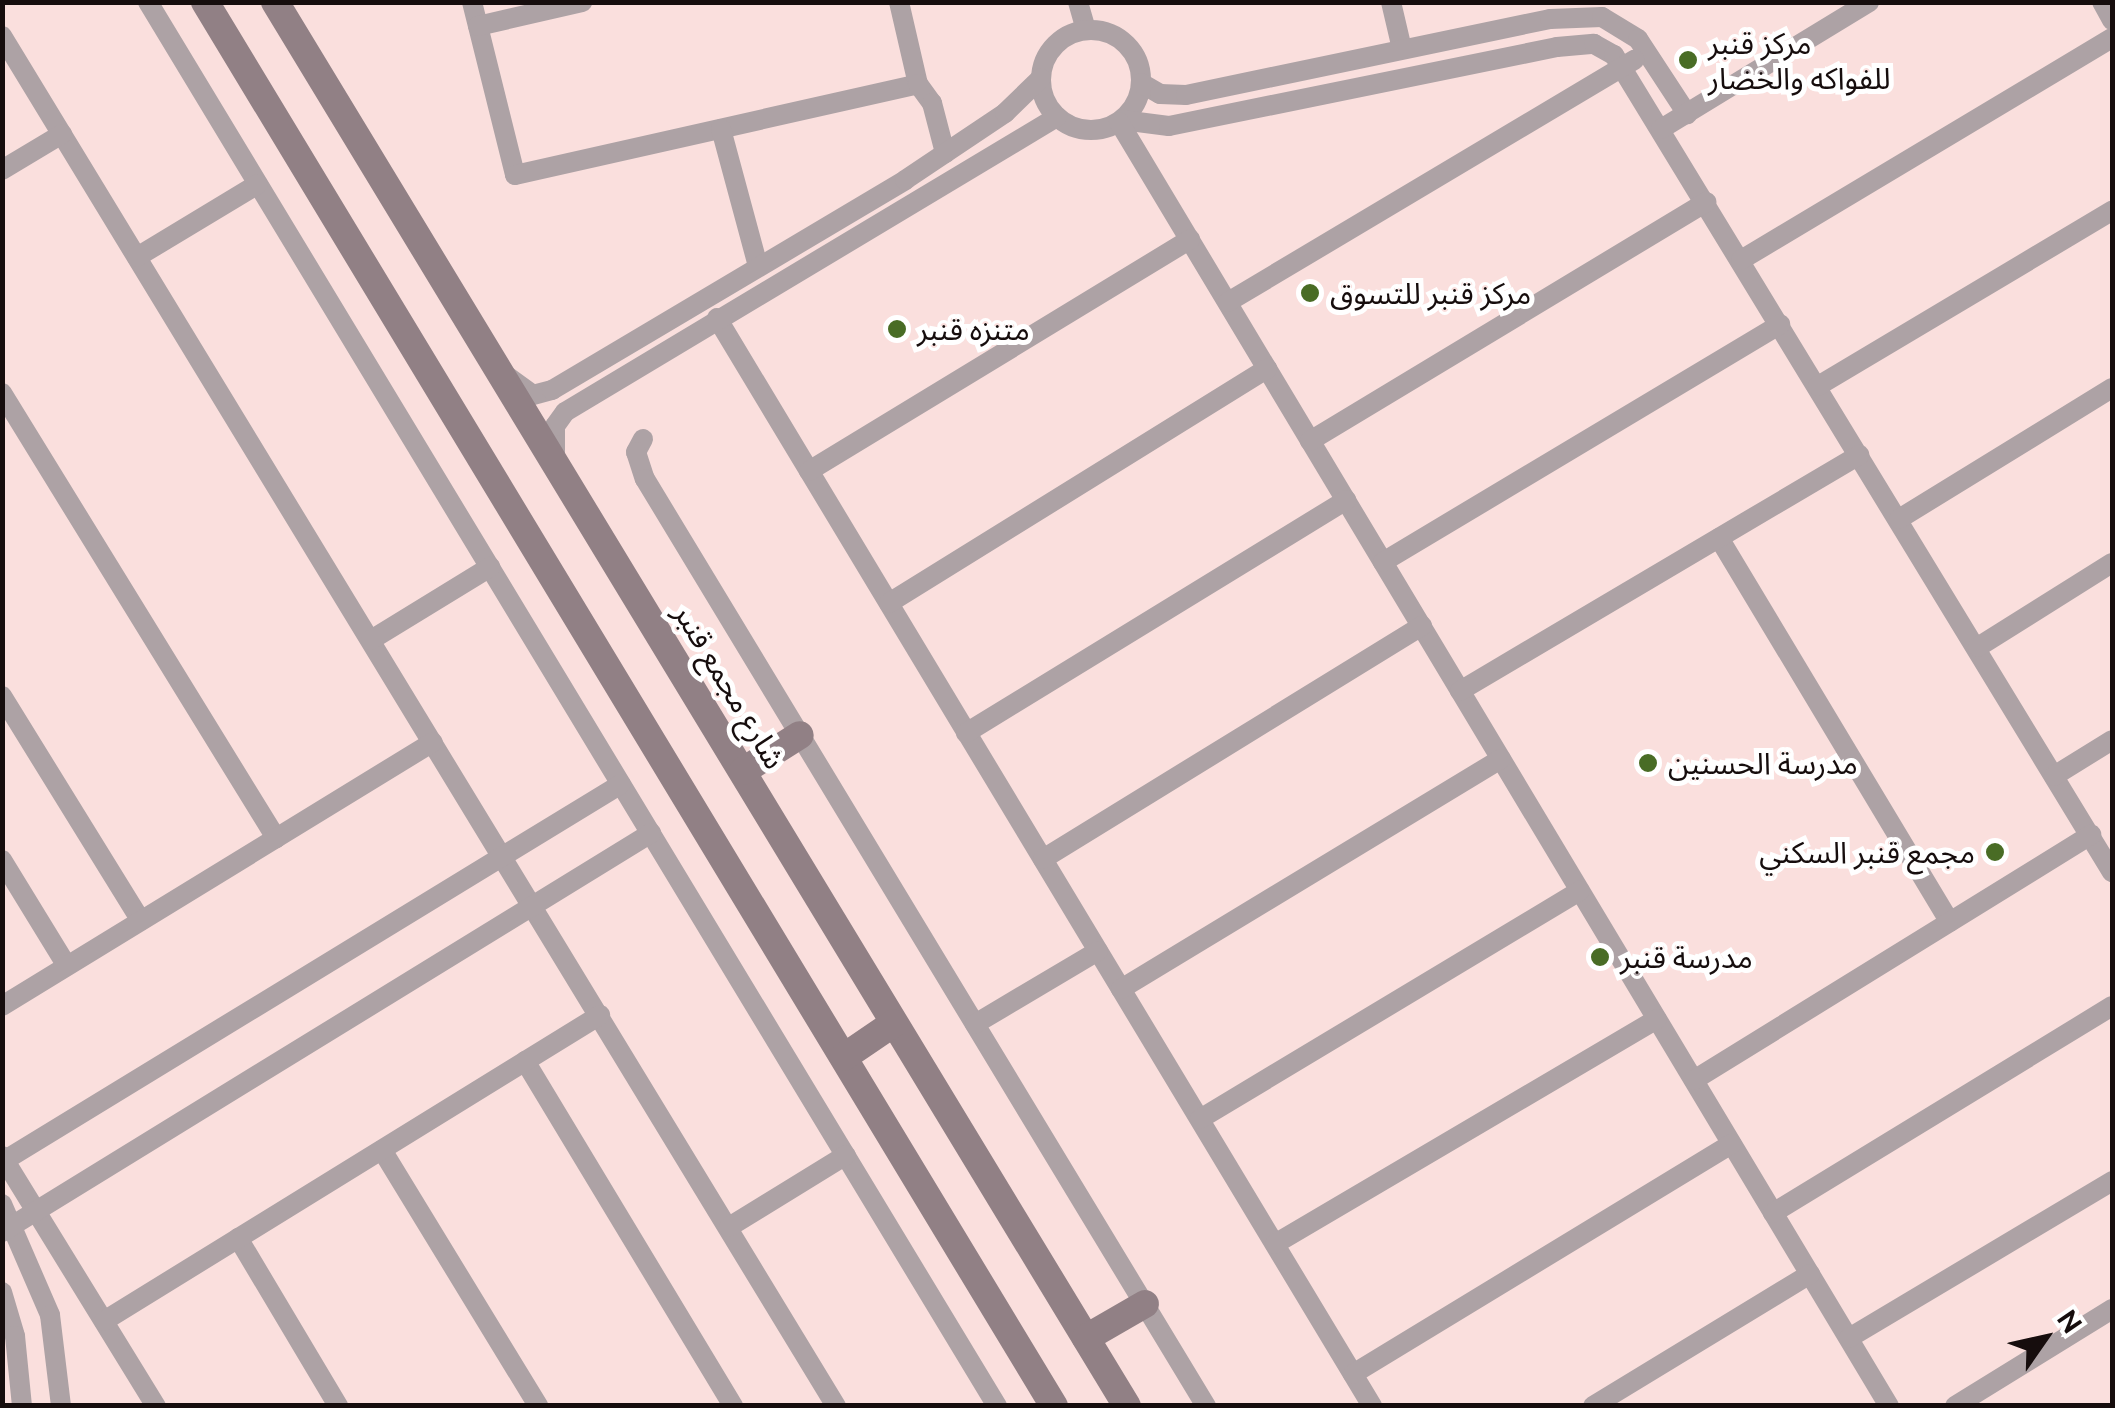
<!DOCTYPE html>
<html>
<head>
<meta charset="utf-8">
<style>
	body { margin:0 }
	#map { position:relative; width:2115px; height:1408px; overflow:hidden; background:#fadfdd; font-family:Ubuntu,"Noto Sans Arabic",sans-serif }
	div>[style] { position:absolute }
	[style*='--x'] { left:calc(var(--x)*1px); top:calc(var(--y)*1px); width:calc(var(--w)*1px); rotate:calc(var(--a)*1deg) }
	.minor>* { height:20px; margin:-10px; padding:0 10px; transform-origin:10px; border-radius:10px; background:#ada2a5 }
	.minor>.ring { margin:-10px; padding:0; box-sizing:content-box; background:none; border:20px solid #ada2a5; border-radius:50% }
	.secondary>* { height:28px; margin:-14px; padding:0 14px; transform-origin:14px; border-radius:14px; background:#918085 }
	.dots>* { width:28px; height:28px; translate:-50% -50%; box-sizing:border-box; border:5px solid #fff; border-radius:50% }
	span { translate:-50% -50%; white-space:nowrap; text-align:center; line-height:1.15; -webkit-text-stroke:10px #fff; paint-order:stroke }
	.poi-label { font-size:30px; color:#160d0d }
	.left { translate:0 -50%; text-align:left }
	.right { translate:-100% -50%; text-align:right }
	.street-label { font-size:30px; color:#160d0d }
	.frame { position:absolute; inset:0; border:5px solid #160d0d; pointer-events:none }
	.north { position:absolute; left:1995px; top:1288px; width:100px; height:100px; -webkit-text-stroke:8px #fff; paint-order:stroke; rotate:56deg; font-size:28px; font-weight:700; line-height:40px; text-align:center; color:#160d0d }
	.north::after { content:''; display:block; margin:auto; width:35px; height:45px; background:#160d0d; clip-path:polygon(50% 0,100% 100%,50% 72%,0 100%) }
</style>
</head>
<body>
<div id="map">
	<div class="minor">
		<div style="--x:148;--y:2;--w:1641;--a:58.84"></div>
		<div style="--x:472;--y:2;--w:178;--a:76"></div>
		<div style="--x:515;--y:175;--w:413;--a:-12.7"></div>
		<div style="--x:899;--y:2;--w:84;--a:77"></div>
		<div style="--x:918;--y:84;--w:24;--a:54"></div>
		<div style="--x:932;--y:103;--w:52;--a:75.4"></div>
		<div style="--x:1078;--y:2;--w:29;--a:74"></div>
		<div style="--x:1391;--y:2;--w:48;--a:76.8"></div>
		<div style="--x:2102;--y:2;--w:21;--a:61"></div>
		<div style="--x:478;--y:26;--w:107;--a:-13"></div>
		<div class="ring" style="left:1041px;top:30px;width:80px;height:80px"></div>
		<div style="--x:2;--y:36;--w:1604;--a:58.67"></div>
		<div style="--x:1141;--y:83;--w:22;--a:30"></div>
		<div style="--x:1160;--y:94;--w:26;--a:2"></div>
		<div style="--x:1186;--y:95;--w:372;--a:-11.8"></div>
		<div style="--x:1550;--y:19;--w:52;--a:-2.2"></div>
		<div style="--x:1602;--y:17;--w:42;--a:31.4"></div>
		<div style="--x:1638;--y:39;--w:90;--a:56.8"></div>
		<div style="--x:1122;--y:120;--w:47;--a:7.3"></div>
		<div style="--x:1169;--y:126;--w:396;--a:-11.5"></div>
		<div style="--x:1557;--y:47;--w:37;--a:-5"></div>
		<div style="--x:1594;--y:44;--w:23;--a:29"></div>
		<div style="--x:1614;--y:55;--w:957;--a:58.64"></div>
		<div style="--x:1119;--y:122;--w:1497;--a:59.05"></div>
		<div style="--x:721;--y:129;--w:142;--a:74.9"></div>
		<div style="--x:1661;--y:129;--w:244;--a:-31.4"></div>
		<div style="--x:2;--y:170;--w:70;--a:-31"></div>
		<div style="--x:137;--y:257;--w:141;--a:-31.1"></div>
		<div style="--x:1741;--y:260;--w:432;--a:-30.9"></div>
		<div style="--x:1228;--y:302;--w:473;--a:-30.8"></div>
		<div style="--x:717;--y:318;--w:1270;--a:58.95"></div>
		<div style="--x:507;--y:376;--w:32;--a:36"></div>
		<div style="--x:533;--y:395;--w:20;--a:-15"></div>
		<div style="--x:552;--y:390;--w:411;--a:-30.7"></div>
		<div style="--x:905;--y:180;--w:120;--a:-33.8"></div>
		<div style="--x:1005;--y:113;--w:50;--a:-44.2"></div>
		<div style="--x:1818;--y:386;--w:342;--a:-30.8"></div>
		<div style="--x:2;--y:393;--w:523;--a:58.38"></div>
		<div style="--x:643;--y:439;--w:15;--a:118"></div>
		<div style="--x:636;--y:452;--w:28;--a:72"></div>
		<div style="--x:645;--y:479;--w:1084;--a:58.82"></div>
		<div style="--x:1310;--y:441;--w:463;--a:-31.1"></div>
		<div style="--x:555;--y:458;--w:32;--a:-90"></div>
		<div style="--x:555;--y:426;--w:17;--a:-54"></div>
		<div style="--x:565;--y:412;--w:574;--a:-30.95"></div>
		<div style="--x:809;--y:471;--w:446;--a:-31.3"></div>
		<div style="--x:1899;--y:519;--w:250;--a:-31.6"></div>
		<div style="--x:1719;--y:538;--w:448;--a:59"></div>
		<div style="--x:1383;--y:562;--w:463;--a:-30.9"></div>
		<div style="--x:889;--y:603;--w:445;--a:-31.8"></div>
		<div style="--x:371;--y:640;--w:140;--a:-31.5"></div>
		<div style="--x:1978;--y:647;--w:158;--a:-32.1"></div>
		<div style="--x:1460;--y:691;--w:464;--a:-30.6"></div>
		<div style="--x:2;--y:696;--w:264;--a:58.3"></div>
		<div style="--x:966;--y:733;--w:446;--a:-31.5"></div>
		<div style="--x:2054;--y:776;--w:68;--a:-31.8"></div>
		<div style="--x:1043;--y:859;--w:445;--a:-31.6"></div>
		<div style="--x:2;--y:860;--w:124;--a:58.5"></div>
		<div style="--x:1121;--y:989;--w:444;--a:-31.2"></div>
		<div style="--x:2;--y:1006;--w:505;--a:-31.49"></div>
		<div style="--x:975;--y:1024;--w:143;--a:-30.7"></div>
		<div style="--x:525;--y:1061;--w:403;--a:58.9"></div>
		<div style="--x:1694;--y:1080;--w:467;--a:-31.7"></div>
		<div style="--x:1200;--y:1119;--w:443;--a:-31"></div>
		<div style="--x:382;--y:1150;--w:300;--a:58.6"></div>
		<div style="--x:2;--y:1156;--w:294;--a:58.4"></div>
		<div style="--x:2;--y:1162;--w:725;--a:-31.41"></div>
		<div style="--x:2;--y:1204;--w:121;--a:66.6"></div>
		<div style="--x:50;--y:1315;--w:92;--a:83.1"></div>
		<div style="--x:1773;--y:1213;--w:397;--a:-31.4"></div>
		<div style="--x:729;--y:1227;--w:137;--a:-31.6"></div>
		<div style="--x:2;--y:1232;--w:762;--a:-31.58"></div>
		<div style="--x:238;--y:1238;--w:196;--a:59.2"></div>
		<div style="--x:1275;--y:1244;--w:443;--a:-30.5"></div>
		<div style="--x:2;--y:1292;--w:46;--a:73.5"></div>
		<div style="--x:15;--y:1336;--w:70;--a:84.3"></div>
		<div style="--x:104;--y:1321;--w:583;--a:-31.67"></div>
		<div style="--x:1849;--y:1338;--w:306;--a:-30.8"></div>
		<div style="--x:1353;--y:1374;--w:443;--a:-31.3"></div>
		<div style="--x:1593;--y:1406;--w:254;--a:-31.3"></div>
		<div style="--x:1955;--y:1406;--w:185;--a:-31.7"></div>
	</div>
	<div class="secondary">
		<div style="--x:205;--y:2;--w:1641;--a:58.84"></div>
		<div style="--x:275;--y:2;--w:1642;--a:58.75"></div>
		<div style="--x:743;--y:771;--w:67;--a:-32.3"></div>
		<div style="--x:844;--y:1057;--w:60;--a:-34.2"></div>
		<div style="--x:1086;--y:1338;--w:68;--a:-30"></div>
	</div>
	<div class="dots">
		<div style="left:1688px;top:60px;background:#496c25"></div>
		<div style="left:1310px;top:293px;background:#496c25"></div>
		<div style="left:897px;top:329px;background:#496c25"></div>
		<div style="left:1648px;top:763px;background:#496c25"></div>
		<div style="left:1995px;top:852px;background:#496c25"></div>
		<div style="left:1600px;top:957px;background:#496c25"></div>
	</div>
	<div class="poi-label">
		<span class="left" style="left:1708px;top:60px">مركز قنبر<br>للفواكه والخضار</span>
		<span class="left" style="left:1330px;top:293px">مركز قنبر للتسوق</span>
		<span class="left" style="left:917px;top:329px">متنزه قنبر</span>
		<span class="left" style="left:1668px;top:763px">مدرسة الحسنين</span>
		<span class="right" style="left:1975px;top:852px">مجمع قنبر السكني</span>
		<span class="left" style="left:1620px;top:957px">مدرسة قنبر</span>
	</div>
	<div class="street-label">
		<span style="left:730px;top:686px;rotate:59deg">شارع مجمع قنبر</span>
	</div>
	<div class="frame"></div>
	<div class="north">N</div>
</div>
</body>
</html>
